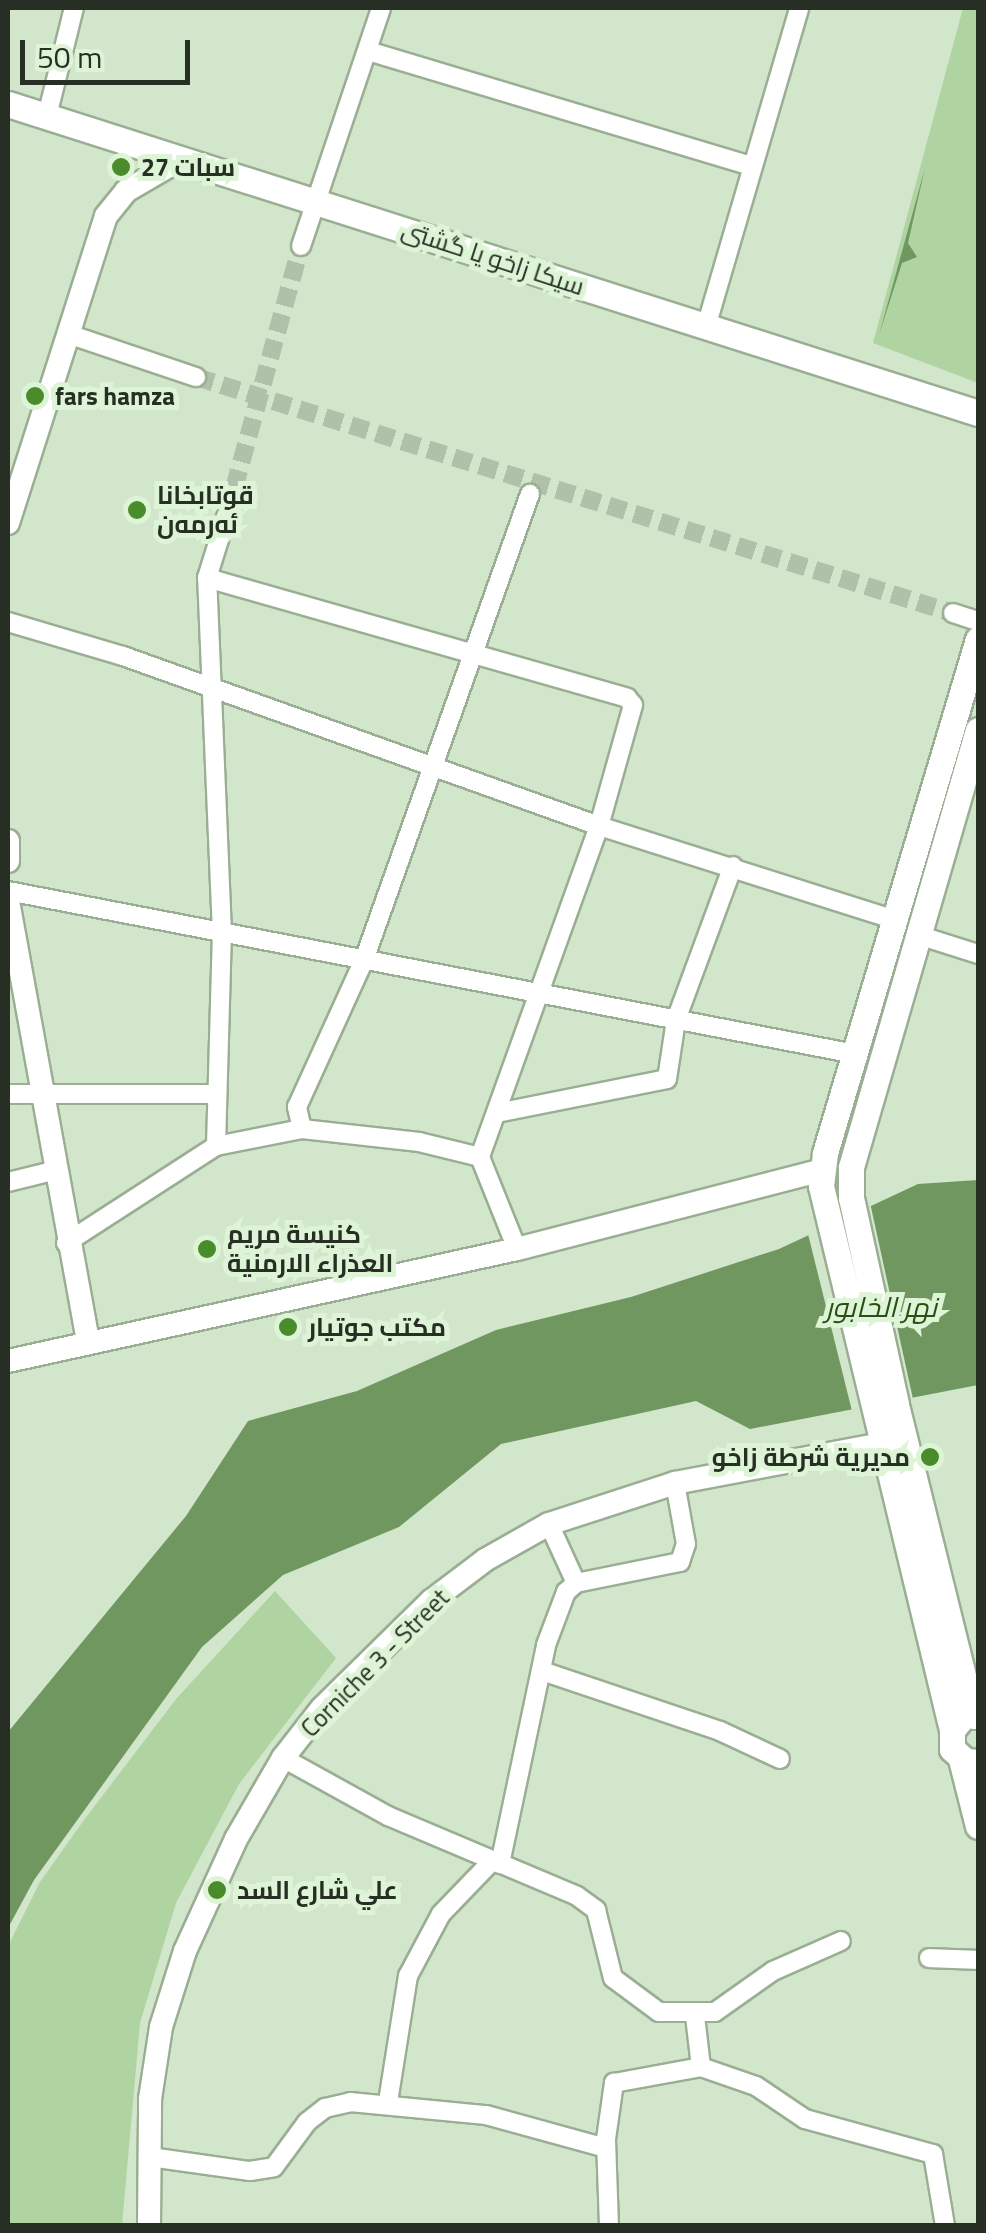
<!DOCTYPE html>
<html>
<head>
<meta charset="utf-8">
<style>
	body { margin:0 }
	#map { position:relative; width:986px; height:2233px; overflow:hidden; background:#d1e6ca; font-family:"Titillium Web",Cairo,sans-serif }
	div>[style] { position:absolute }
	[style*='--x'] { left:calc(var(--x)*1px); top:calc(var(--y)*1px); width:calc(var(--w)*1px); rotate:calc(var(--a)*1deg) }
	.green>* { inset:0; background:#afd4a1 }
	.water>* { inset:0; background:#6f975f }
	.pier>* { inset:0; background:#d1e6ca }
	.minor-tunnel>* { height:18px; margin-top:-9px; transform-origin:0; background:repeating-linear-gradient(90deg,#afc1a9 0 18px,transparent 0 27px) }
	.roads { filter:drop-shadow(2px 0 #9aae93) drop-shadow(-2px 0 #9aae93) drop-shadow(0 2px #9aae93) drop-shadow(0 -2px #9aae93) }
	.minor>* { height:18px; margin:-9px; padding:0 9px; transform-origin:9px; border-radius:9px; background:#fff }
	.tertiary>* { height:22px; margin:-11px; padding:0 11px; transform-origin:11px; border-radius:11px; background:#fff }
	.secondary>* { height:25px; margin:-12.5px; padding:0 12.5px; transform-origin:12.5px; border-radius:12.5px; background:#fff }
	.dots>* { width:28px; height:28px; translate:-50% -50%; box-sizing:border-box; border:5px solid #def4d7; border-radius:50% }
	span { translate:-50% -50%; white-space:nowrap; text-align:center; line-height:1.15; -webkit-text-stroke:10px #def4d7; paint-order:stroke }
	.poi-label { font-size:25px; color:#272f24; font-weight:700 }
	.left { translate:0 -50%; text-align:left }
	.right { translate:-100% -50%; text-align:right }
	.street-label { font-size:25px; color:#272f24 }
	.water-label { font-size:28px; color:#285016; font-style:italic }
	.frame { position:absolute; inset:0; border:10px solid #272f24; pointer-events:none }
	.scale { position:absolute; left:20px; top:40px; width:170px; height:45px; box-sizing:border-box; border:5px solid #272f24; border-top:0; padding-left:12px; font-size:30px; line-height:35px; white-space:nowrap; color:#272f24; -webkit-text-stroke:8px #def4d7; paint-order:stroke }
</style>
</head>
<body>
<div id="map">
	<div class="green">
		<div style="clip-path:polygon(963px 8px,978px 8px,978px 383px,873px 343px)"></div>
		<div style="clip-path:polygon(275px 1591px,336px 1658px,239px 1784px,176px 1903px,140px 2023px,122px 2225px,8px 2225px,8px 1946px,40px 1882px,84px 1820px,176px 1699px)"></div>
	</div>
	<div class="water">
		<div style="clip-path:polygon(925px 168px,908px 243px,917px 257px,902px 263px,879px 335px)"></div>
		<div style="clip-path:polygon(978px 1180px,978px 1385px,750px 1429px,696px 1401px,501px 1444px,399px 1527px,283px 1575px,202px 1647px,34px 1880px,8px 1928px,8px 1732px,186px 1516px,248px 1421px,357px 1391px,496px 1330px,631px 1297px,779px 1249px,918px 1184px)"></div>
	</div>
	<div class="pier">
		<div style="clip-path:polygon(869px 1198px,913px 1399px,852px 1411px,807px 1230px)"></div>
	</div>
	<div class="minor-tunnel">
		<div style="--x:196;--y:377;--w:793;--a:17.32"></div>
		<div style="--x:227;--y:514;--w:278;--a:-74.6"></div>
	</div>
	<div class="roads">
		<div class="minor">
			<div style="--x:368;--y:51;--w:401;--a:16.7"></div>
			<div style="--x:47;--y:116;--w:111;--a:-76"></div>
			<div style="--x:301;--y:246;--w:251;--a:-71.4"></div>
			<div style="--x:706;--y:327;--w:332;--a:-73.7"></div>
			<div style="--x:71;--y:335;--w:132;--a:18.6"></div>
			<div style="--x:207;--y:578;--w:437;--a:15.9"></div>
			<div style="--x:627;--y:698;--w:9;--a:49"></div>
			<div style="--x:633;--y:705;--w:126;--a:105.7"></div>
			<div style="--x:599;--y:826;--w:352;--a:109.8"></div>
			<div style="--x:480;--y:1157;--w:99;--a:68.1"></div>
			<div style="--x:953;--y:613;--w:26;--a:18"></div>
			<div style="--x:8;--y:622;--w:120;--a:16.5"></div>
			<div style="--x:123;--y:656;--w:505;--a:19.65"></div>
			<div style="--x:599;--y:826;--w:311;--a:17.6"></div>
			<div style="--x:8;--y:891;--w:863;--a:10.89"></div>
			<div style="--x:918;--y:935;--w:63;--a:17.6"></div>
			<div style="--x:8;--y:1094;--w:209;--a:0"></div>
			<div style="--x:497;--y:1113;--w:173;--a:-11.3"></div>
			<div style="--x:667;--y:1079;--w:60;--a:-81.3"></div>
			<div style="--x:676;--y:1020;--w:164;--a:-69.7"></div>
			<div style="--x:302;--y:1129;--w:23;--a:-103"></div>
			<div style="--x:297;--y:1107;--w:162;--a:-65.5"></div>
			<div style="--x:364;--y:960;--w:495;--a:-70.4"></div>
			<div style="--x:216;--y:1146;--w:213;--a:-88.4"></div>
			<div style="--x:222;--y:933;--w:355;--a:-92.4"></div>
			<div style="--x:207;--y:578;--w:67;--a:-72.6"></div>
			<div style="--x:8;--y:1182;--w:46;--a:-13.7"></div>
			<div style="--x:66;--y:1243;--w:179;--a:-32.9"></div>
			<div style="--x:216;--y:1146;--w:88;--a:-11.2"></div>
			<div style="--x:302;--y:1129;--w:118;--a:6.3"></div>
			<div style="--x:419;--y:1142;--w:63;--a:13.8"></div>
			<div style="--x:549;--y:1524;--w:65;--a:65.4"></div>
			<div style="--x:542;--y:1671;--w:188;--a:18.6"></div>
			<div style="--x:720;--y:1731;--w:66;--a:25"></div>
			<div style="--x:283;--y:1758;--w:120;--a:28.9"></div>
			<div style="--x:388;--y:1816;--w:205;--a:22.9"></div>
			<div style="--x:577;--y:1896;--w:24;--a:36"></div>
			<div style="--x:596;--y:1910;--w:70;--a:76"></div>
			<div style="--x:613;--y:1978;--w:57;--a:36.5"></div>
			<div style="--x:659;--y:2012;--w:56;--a:0"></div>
			<div style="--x:715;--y:2012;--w:71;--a:-35.3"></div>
			<div style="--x:773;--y:1971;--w:74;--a:-23.8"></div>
			<div style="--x:500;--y:1864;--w:224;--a:-78.1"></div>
			<div style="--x:546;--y:1645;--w:57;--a:-69.3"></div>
			<div style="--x:566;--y:1592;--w:13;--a:-42"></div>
			<div style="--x:576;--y:1583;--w:106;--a:-11.4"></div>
			<div style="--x:680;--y:1562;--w:19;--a:-72"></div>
			<div style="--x:686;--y:1544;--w:62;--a:-100.2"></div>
			<div style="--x:929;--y:1958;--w:49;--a:2.3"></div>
			<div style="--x:695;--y:2016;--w:51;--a:83.3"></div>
			<div style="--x:388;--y:2102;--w:128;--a:-81"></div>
			<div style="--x:408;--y:1976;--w:70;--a:-62"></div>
			<div style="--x:441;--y:1914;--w:74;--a:-46.1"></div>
			<div style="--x:150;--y:2157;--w:101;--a:8"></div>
			<div style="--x:250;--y:2171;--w:24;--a:-9"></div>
			<div style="--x:274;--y:2167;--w:56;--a:-53.7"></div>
			<div style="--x:307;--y:2122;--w:23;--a:-38"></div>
			<div style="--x:325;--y:2108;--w:26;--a:-13"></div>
			<div style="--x:350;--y:2102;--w:137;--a:5.5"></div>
			<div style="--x:486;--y:2115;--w:124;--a:15.4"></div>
			<div style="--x:609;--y:2226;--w:87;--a:-92"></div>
			<div style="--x:606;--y:2139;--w:57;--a:-81.9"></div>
			<div style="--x:614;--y:2083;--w:88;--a:-10.4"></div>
			<div style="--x:701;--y:2067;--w:58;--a:19.1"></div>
			<div style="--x:756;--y:2086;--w:59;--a:34"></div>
			<div style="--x:805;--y:2119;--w:133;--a:15.3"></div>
			<div style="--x:933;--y:2154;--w:73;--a:80.5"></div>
		</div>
		<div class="tertiary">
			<div style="--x:8;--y:523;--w:322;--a:-72.3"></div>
			<div style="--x:106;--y:216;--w:32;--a:-51"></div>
			<div style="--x:126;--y:191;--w:64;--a:-30.2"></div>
			<div style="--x:8;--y:841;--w:20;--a:90"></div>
			<div style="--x:8;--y:901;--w:447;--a:79.7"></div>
			<div style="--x:8;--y:1361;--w:521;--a:-12.41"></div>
			<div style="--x:517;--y:1249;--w:315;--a:-14.5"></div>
			<div style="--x:149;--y:2226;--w:127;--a:-89.5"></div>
			<div style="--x:150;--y:2099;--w:73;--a:-81.3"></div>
			<div style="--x:161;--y:2027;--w:80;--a:-72.5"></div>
			<div style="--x:185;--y:1951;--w:123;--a:-65.5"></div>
			<div style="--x:236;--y:1839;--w:94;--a:-59.9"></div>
			<div style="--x:283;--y:1758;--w:63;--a:-52"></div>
			<div style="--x:322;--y:1708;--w:153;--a:-44.5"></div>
			<div style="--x:431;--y:1601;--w:68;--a:-37.2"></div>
			<div style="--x:485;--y:1560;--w:73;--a:-29.4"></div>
			<div style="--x:549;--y:1524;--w:133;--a:-18"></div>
			<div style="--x:675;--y:1483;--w:211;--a:-10.7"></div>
		</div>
		<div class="secondary">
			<div style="--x:8;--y:104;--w:1018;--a:17.67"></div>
			<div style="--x:973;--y:1716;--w:321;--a:-103.9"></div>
			<div style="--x:896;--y:1404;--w:211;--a:-102.3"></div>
			<div style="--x:851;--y:1198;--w:31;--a:-90"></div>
			<div style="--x:851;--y:1167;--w:455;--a:-73.8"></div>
			<div style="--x:961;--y:1719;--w:14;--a:129"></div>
			<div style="--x:952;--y:1730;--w:19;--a:90"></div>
			<div style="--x:952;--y:1749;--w:18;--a:41"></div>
			<div style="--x:966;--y:1761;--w:12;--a:5"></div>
			<div style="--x:952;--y:1730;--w:560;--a:-103.54"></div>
			<div style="--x:821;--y:1186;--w:33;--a:-83"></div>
			<div style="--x:825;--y:1153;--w:536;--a:-73.42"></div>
			<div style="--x:961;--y:1759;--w:69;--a:75.8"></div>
		</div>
	</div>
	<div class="dots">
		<div style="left:121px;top:167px;background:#4a8b2c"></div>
		<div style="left:35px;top:396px;background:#4a8b2c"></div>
		<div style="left:137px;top:510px;background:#4a8b2c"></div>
		<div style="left:207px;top:1249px;background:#4a8b2c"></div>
		<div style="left:288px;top:1327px;background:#4a8b2c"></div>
		<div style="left:930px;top:1457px;background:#4a8b2c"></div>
		<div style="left:217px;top:1890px;background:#4a8b2c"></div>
	</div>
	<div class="poi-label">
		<span class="left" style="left:141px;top:167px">27 سبات</span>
		<span class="left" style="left:55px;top:396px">fars hamza</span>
		<span class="left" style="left:157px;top:510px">قوتابخانا<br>ئه‌رمه‌ن</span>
		<span class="left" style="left:227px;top:1249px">كنيسة مريم<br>العذراء الارمنية</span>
		<span class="left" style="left:308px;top:1327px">مکتب جوتیار</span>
		<span class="right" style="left:910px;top:1457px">مديرية شرطة زاخو</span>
		<span class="left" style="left:237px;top:1890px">علي شارع السد</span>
	</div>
	<div class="street-label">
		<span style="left:493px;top:258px;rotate:18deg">سیکا زاخو یا گشتى</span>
		<span style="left:375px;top:1663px;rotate:-45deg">Corniche 3 - Street</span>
	</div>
	<div class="water-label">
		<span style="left:881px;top:1307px">نهر الخابور</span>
	</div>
	<div class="frame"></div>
	<div class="scale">50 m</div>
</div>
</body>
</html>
